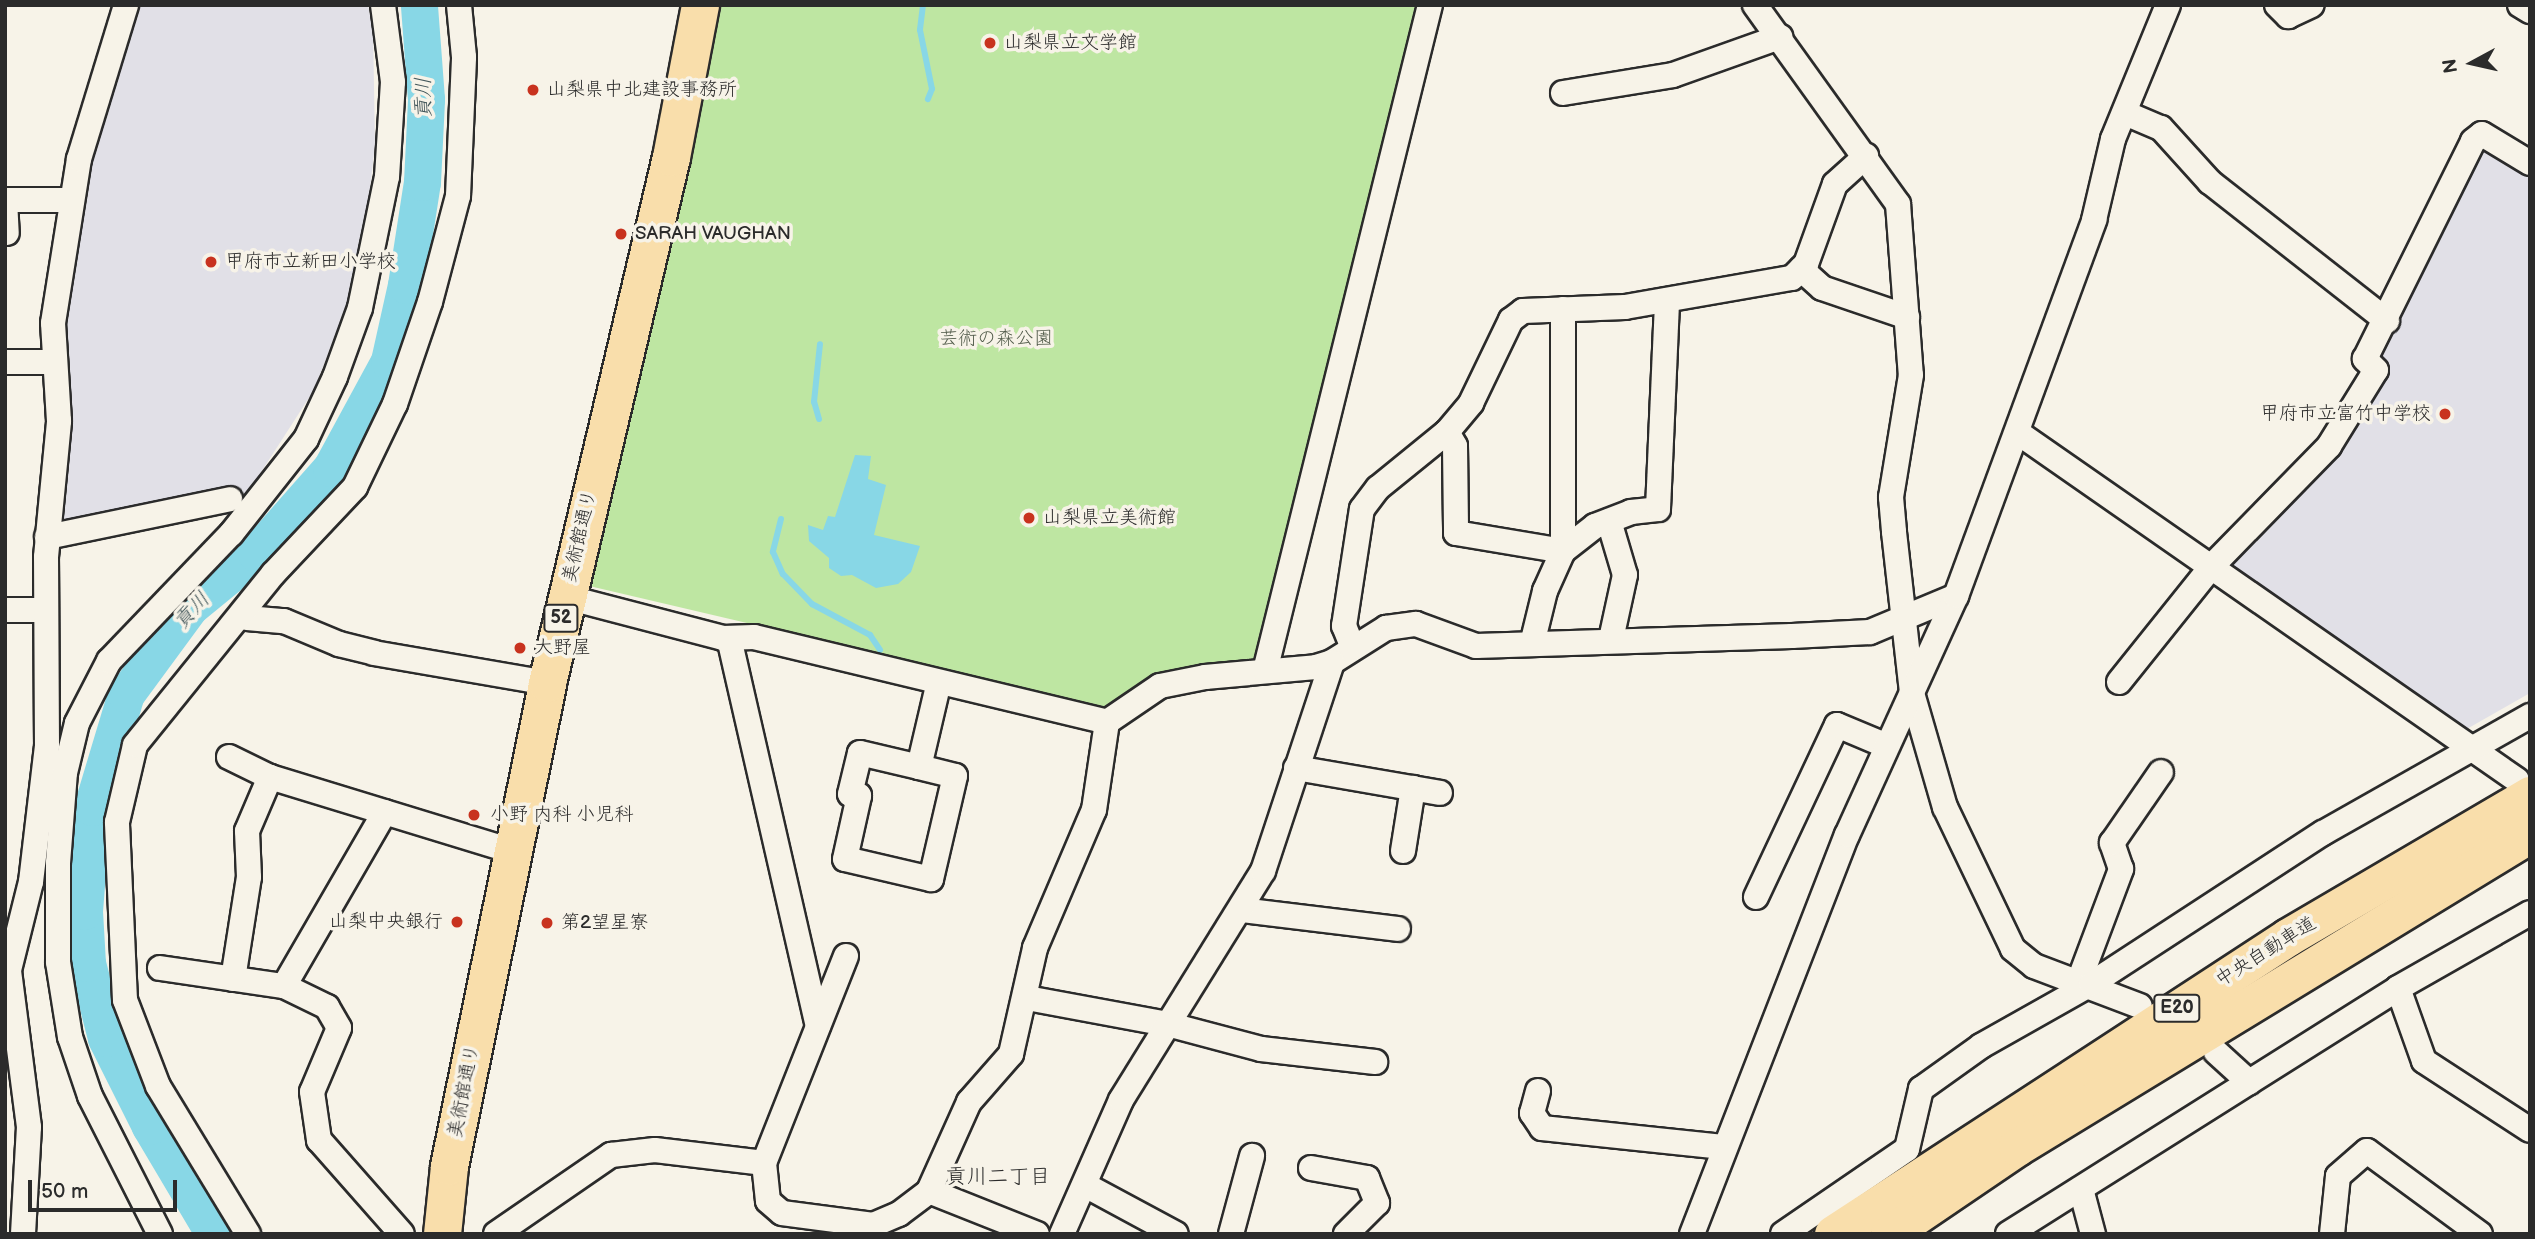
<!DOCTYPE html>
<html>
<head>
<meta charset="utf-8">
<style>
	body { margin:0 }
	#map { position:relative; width:2535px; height:1239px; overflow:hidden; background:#f7f3e8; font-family:"Balsamiq Sans","Klee One",sans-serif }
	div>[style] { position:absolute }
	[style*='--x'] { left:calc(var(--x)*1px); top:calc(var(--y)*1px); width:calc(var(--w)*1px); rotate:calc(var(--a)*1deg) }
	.built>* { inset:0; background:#e1e0e7 }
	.green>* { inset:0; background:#bee6a2 }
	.water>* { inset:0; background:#88d7e6 }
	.stream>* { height:6px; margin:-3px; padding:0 3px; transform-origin:3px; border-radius:3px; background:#88d7e6 }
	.river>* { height:37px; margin:-18.5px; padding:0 18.5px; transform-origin:18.5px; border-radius:18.5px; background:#88d7e6 }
	.roads { filter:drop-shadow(2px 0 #2b2b2b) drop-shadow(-2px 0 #2b2b2b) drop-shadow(0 2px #2b2b2b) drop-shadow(0 -2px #2b2b2b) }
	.minor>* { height:24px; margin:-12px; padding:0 12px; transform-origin:12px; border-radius:12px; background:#f7f3e8 }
	.highway>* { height:37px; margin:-18.5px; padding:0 18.5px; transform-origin:18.5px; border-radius:18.5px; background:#f9deab }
	.dots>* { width:19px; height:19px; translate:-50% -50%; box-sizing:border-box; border:4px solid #f7f3e8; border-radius:50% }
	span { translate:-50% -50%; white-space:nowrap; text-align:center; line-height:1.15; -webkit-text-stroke:7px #f7f3e8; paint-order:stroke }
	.shield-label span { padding:2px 5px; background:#f7f3e8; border:2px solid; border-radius:5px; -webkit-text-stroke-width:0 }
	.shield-label { font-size:18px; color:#2b2b2b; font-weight:700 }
	.poi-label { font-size:19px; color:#2b2b2b }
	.left { translate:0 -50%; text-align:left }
	.right { translate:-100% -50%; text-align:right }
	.park-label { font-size:19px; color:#505a49 }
	.street-label { font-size:19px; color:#2b2b2b }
	.water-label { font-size:21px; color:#42565a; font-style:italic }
	.neighbourhood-label { font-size:21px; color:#2b2b2b }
	.frame { position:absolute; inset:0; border:7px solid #2b2b2b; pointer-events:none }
	.north { position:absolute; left:2437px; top:28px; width:70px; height:70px; -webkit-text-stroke:5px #f7f3e8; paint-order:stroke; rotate:262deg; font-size:19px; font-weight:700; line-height:28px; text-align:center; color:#2b2b2b }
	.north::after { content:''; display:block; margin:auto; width:24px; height:32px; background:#2b2b2b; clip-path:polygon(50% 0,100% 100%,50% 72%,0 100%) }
	.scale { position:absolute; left:28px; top:1180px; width:149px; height:32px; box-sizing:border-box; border:4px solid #2b2b2b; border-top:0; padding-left:9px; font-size:21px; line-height:24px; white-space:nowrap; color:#2b2b2b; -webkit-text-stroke:5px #f7f3e8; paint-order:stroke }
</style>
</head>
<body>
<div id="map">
	<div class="built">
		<div style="clip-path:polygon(130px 5px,368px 5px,373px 28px,375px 144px,367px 216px,346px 307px,314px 390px,243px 500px,175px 497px,49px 529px,53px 340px,80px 163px)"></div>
		<div style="clip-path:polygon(2482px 146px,2530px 177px,2530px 693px,2458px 734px,2219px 565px,2331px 455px,2389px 373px,2378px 353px)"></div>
	</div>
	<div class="green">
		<div style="clip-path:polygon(718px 5px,1422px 5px,1259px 660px,1108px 708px,585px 585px)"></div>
	</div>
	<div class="water">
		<div style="clip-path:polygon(855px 455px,871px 456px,868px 479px,886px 485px,874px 535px,920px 546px,911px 572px,898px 584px,876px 588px,852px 575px,841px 576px,829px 568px,829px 558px,809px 541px,808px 525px,823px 530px,828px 516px,835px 517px)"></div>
	</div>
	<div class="stream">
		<div style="--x:923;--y:5;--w:25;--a:97"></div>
		<div style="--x:920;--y:30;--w:60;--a:78.5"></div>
		<div style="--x:932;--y:89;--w:11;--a:112"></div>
		<div style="--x:819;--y:419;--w:18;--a:-106"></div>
		<div style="--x:814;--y:402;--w:58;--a:-84.1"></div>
		<div style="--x:781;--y:519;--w:34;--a:104"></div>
		<div style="--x:773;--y:552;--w:24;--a:66"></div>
		<div style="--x:783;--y:574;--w:42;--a:46"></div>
		<div style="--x:812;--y:604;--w:66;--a:28.1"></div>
		<div style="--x:870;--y:635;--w:18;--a:56"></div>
	</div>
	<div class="river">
		<div style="--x:214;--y:1234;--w:126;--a:-120.7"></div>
		<div style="--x:150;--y:1126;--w:98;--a:-116.6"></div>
		<div style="--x:106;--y:1038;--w:77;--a:-104.2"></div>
		<div style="--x:87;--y:963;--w:52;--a:-93.3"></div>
		<div style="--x:84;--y:911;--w:104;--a:-85.6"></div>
		<div style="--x:92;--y:807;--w:118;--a:-73.3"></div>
		<div style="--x:126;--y:694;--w:108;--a:-53.7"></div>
		<div style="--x:190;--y:607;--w:85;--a:-39.3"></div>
		<div style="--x:256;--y:553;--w:113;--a:-48.6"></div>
		<div style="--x:331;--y:468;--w:122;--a:-61.5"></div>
		<div style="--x:389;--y:361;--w:78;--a:-77.4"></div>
		<div style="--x:406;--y:285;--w:104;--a:-81.2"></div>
		<div style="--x:422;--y:182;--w:83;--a:-87.2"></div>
		<div style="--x:426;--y:99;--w:94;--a:-94.3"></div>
	</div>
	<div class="roads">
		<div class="minor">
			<div style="--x:1755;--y:5;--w:245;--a:54.3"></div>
			<div style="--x:1898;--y:204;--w:171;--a:85.7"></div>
			<div style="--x:1911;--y:375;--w:124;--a:99.3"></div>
			<div style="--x:1891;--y:497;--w:35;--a:85"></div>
			<div style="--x:1894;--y:532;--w:162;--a:83.6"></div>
			<div style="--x:1912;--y:693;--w:119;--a:73.9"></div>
			<div style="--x:1945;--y:807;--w:157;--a:64.4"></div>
			<div style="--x:2013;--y:949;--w:27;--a:39"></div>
			<div style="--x:2034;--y:966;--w:113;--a:20.7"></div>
			<div style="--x:2277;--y:5;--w:16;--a:45"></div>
			<div style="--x:2288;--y:16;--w:26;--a:-25"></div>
			<div style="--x:2520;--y:5;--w:12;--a:31"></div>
			<div style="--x:1563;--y:93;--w:111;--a:-9.3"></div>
			<div style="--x:1673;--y:75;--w:114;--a:-19.6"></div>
			<div style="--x:2125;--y:113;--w:39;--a:23"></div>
			<div style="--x:2161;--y:128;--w:73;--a:47.8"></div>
			<div style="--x:2210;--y:182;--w:225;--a:38.1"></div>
			<div style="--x:5;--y:200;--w:67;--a:0"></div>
			<div style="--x:5;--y:200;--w:33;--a:87"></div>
			<div style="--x:1801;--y:269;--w:28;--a:42"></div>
			<div style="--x:1822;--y:288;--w:90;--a:18.8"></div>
			<div style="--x:5;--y:362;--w:48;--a:0"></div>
			<div style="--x:1447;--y:432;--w:16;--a:60"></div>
			<div style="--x:1455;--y:446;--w:87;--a:89.3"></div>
			<div style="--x:1456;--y:533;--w:109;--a:9.5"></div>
			<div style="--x:1563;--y:551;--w:242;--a:-90"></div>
			<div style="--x:2017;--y:432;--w:609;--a:34.84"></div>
			<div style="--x:1609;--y:521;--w:56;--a:73.5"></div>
			<div style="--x:1625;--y:575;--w:66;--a:102.3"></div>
			<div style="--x:47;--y:537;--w:187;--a:-11.7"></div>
			<div style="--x:566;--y:597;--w:162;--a:14.6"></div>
			<div style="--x:723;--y:638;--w:31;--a:-2"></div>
			<div style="--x:754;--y:637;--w:363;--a:13.5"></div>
			<div style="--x:1107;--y:722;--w:64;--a:-34.2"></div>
			<div style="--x:1160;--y:686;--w:46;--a:-11.3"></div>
			<div style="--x:1205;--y:677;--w:111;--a:-5.1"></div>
			<div style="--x:1316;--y:667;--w:17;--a:-17"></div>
			<div style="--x:1332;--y:662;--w:64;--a:-32.2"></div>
			<div style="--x:1386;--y:628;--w:30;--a:-8"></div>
			<div style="--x:1416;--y:624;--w:64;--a:20.1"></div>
			<div style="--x:1476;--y:646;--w:316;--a:-1.8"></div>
			<div style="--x:1792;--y:636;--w:78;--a:-2.9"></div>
			<div style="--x:1870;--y:632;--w:93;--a:-22.7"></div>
			<div style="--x:5;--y:610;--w:41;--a:0"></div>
			<div style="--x:247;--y:618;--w:37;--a:5"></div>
			<div style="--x:284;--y:621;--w:60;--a:22.7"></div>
			<div style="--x:339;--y:644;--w:36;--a:14"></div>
			<div style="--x:374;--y:653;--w:176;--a:9.8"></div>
			<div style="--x:729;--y:638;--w:398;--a:77.1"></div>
			<div style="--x:1532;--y:644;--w:55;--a:-76.2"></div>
			<div style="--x:1545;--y:591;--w:44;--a:-65.8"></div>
			<div style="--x:1563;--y:551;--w:41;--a:-38"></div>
			<div style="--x:1595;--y:526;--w:39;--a:-21"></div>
			<div style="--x:1631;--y:512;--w:27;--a:-6"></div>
			<div style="--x:1658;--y:509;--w:209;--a:-87.5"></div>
			<div style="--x:1353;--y:648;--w:24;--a:-112"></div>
			<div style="--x:1344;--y:626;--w:118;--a:-81.3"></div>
			<div style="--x:1362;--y:509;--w:26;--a:-53"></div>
			<div style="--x:1378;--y:488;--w:89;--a:-39.1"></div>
			<div style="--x:1447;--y:432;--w:38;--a:-50"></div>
			<div style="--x:1471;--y:403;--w:92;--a:-64.3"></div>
			<div style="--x:1511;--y:320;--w:15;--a:-37"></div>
			<div style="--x:1523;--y:311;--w:102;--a:-2.2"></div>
			<div style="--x:1625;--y:307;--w:169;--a:-9.9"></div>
			<div style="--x:1792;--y:278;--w:20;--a:-45"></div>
			<div style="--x:1806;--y:264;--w:85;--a:-70.1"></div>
			<div style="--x:1835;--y:184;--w:42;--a:-42.1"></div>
			<div style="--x:1265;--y:671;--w:686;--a:-76.09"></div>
			<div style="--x:2119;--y:682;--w:149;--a:-51.3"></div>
			<div style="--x:2212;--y:566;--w:168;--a:-45.7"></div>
			<div style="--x:2329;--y:446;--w:89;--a:-58.3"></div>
			<div style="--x:2376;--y:370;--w:16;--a:-135"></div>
			<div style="--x:2365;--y:359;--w:243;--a:-63.6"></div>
			<div style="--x:2473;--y:141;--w:11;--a:-38"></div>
			<div style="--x:2482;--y:134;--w:56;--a:31.1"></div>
			<div style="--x:229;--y:757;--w:46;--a:26"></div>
			<div style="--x:270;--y:777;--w:253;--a:17"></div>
			<div style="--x:919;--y:767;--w:37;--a:14"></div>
			<div style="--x:955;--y:776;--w:106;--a:103.1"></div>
			<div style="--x:931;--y:879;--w:88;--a:-166.9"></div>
			<div style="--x:845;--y:859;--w:65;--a:-77.5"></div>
			<div style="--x:859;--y:796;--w:9;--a:-167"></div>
			<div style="--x:850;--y:794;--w:42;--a:-76.3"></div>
			<div style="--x:860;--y:753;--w:61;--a:13.3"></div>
			<div style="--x:919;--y:767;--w:87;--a:-76.8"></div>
			<div style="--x:1296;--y:768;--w:146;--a:9.8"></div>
			<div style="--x:1403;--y:851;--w:64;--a:-81"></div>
			<div style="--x:1756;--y:897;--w:190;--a:-64.8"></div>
			<div style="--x:1837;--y:725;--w:54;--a:22.8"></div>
			<div style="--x:1242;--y:910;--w:157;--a:6.9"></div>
			<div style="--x:846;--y:956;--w:223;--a:111.6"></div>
			<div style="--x:764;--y:1163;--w:38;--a:84"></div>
			<div style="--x:768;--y:1201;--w:18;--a:41"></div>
			<div style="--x:782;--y:1213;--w:92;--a:7.5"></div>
			<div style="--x:873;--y:1225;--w:28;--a:-23"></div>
			<div style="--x:899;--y:1214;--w:38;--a:-37"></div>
			<div style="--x:929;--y:1191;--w:98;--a:-65.8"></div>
			<div style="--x:969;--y:1102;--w:64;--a:-48.8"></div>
			<div style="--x:1011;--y:1054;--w:109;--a:-77.2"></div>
			<div style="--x:1035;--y:948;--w:150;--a:-66.9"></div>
			<div style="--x:1094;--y:810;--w:89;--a:-81.6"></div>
			<div style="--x:160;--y:968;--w:125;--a:8.3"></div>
			<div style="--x:284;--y:986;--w:48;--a:26"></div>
			<div style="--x:327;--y:1007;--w:24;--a:60"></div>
			<div style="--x:339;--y:1028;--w:69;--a:112.9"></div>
			<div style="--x:312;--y:1092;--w:49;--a:81.7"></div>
			<div style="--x:319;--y:1140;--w:125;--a:48.6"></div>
			<div style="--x:233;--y:979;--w:103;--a:-81.1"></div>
			<div style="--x:249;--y:877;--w:46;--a:-92.5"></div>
			<div style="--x:247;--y:831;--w:59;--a:-66.9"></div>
			<div style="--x:2079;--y:981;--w:120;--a:-69.4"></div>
			<div style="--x:2121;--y:869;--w:28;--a:-109"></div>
			<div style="--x:2112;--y:843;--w:86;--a:-55.4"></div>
			<div style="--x:284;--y:986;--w:201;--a:-59.9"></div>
			<div style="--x:2398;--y:988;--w:77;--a:70.4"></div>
			<div style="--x:2424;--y:1061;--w:126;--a:33.1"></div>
			<div style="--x:1027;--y:998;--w:142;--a:10.5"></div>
			<div style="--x:1167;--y:1024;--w:97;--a:14.9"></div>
			<div style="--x:1261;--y:1049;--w:115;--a:6.5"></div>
			<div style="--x:2216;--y:1052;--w:45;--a:42.3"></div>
			<div style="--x:1538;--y:1091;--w:23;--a:105"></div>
			<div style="--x:1532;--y:1113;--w:18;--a:56"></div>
			<div style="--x:1542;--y:1128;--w:182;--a:6"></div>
			<div style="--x:1311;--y:1168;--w:57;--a:10.1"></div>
			<div style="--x:1367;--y:1178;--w:27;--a:68"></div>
			<div style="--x:1377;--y:1203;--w:44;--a:135"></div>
			<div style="--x:1085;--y:1185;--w:103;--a:28.3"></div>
			<div style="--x:2081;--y:1189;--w:47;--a:75.1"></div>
			<div style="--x:929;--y:1191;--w:116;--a:21.7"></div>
			<div style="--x:23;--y:1234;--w:107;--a:-86.8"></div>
			<div style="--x:29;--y:1127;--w:158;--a:-97.3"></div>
			<div style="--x:9;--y:970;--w:91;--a:-76"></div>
			<div style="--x:31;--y:882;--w:137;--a:-83.3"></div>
			<div style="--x:47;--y:746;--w:189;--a:-90.3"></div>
			<div style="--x:46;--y:557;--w:137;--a:-84.5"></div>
			<div style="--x:59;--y:421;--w:98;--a:-93.5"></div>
			<div style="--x:53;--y:323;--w:166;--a:-81"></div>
			<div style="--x:79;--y:159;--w:161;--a:-73"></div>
			<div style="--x:160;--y:1234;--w:155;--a:-116.9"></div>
			<div style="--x:90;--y:1096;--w:62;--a:-108.7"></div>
			<div style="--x:70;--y:1037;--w:76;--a:-99.1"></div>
			<div style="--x:58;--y:962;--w:99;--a:-90"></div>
			<div style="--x:58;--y:863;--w:90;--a:-85.6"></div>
			<div style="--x:65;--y:773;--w:51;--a:-76.5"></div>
			<div style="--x:77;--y:723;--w:70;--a:-62.7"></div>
			<div style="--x:109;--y:661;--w:176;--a:-46.2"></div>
			<div style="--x:231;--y:534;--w:121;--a:-51.7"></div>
			<div style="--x:306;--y:439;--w:68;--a:-64.9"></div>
			<div style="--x:335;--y:377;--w:73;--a:-70.1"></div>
			<div style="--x:360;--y:308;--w:134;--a:-78.4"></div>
			<div style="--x:387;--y:177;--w:95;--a:-86.4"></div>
			<div style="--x:393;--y:82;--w:78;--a:-97.4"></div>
			<div style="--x:248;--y:1234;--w:173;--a:-121.3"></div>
			<div style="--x:158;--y:1086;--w:92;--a:-111"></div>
			<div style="--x:125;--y:1000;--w:178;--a:-92.6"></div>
			<div style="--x:117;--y:822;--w:79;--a:-76.8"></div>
			<div style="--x:135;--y:745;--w:220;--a:-51.1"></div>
			<div style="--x:273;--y:574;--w:120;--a:-46.7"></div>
			<div style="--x:355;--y:487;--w:92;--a:-64.3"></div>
			<div style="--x:395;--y:404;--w:108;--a:-71.1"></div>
			<div style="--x:430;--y:302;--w:110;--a:-75.2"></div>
			<div style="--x:458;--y:196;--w:139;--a:-87.5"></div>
			<div style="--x:464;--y:57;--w:52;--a:-95.5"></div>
			<div style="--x:496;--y:1234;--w:140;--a:-34.5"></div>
			<div style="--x:611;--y:1155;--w:44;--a:-6.5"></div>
			<div style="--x:655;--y:1150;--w:110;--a:6.8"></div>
			<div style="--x:1062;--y:1234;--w:146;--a:-66.2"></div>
			<div style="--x:1121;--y:1100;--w:269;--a:-58.2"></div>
			<div style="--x:1263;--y:871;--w:220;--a:-71.7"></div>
			<div style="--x:1231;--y:1234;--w:81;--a:-74.9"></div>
			<div style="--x:1692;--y:1234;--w:428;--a:-68.8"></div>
			<div style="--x:1847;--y:835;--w:263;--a:-65.5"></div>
			<div style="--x:1956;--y:596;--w:401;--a:-69.8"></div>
			<div style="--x:2094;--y:220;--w:83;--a:-76.8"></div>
			<div style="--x:2113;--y:139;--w:145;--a:-67.7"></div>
			<div style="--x:1783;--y:1234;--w:150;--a:-34.4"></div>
			<div style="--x:1907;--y:1149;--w:62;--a:-76.9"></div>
			<div style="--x:1921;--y:1089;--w:74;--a:-35.6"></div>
			<div style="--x:1981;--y:1046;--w:126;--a:-29.4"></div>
			<div style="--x:2091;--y:984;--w:277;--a:-33.1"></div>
			<div style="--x:2323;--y:833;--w:238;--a:-29.5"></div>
			<div style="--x:2008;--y:1234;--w:461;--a:-32.2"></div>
			<div style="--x:2398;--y:988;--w:152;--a:-29.6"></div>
			<div style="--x:2332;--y:1234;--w:58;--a:-84.1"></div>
			<div style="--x:2338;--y:1176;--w:38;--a:-41"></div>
			<div style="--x:2367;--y:1151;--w:140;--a:36.3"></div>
		</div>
		<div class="highway">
			<div style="--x:442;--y:1234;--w:68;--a:-84.1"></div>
			<div style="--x:449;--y:1166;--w:493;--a:-78.5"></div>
			<div style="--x:547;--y:683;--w:540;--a:-76.74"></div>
			<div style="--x:671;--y:157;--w:155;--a:-79.2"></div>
			<div style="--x:1833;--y:1234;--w:543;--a:-33.13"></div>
			<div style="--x:2288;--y:937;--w:281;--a:-30.4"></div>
			<div style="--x:1889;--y:1234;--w:155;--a:-34.2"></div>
			<div style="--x:2017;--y:1147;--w:601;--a:-31.39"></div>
		</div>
	</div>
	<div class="dots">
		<div style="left:990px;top:43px;background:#c8321e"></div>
		<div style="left:533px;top:90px;background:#c8321e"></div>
		<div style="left:621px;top:234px;background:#c8321e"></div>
		<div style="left:211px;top:262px;background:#c8321e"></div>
		<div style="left:2445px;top:414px;background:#c8321e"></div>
		<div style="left:1029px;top:518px;background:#c8321e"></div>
		<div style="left:520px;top:648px;background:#c8321e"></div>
		<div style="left:474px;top:815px;background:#c8321e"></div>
		<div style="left:457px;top:922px;background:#c8321e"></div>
		<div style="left:547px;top:923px;background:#c8321e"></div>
	</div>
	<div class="shield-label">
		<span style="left:561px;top:618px">52</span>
		<span style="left:2177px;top:1008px">E20</span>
	</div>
	<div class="poi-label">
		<span class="left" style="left:1004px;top:43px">山梨県立文学館</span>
		<span class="left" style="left:547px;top:90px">山梨県中北建設事務所</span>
		<span class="left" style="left:635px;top:234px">SARAH VAUGHAN</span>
		<span class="left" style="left:225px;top:262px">甲府市立新田小学校</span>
		<span class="right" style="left:2431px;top:414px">甲府市立富竹中学校</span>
		<span class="left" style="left:1043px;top:518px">山梨県立美術館</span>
		<span class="left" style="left:534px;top:648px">大野屋</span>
		<span class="left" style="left:490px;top:815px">小野 内科 小児科</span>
		<span class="right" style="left:443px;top:922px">山梨中央銀行</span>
		<span class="left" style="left:561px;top:923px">第2望星寮</span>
	</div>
	<div class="park-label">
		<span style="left:996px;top:339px">芸術の森公園</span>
	</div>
	<div class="street-label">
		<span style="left:580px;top:536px;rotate:-77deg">美術館通り</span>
		<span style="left:2266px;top:952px;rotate:-32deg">中央自動車道</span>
		<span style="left:464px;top:1091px;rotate:-79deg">美術館通り</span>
	</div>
	<div class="water-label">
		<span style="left:424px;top:98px;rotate:-91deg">貢川</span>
		<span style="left:192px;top:611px;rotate:-47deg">貢川</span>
	</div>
	<div class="neighbourhood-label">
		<span style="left:998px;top:1177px">貢川二丁目</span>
	</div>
	<div class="frame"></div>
	<div class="north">N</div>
	<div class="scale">50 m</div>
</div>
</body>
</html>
